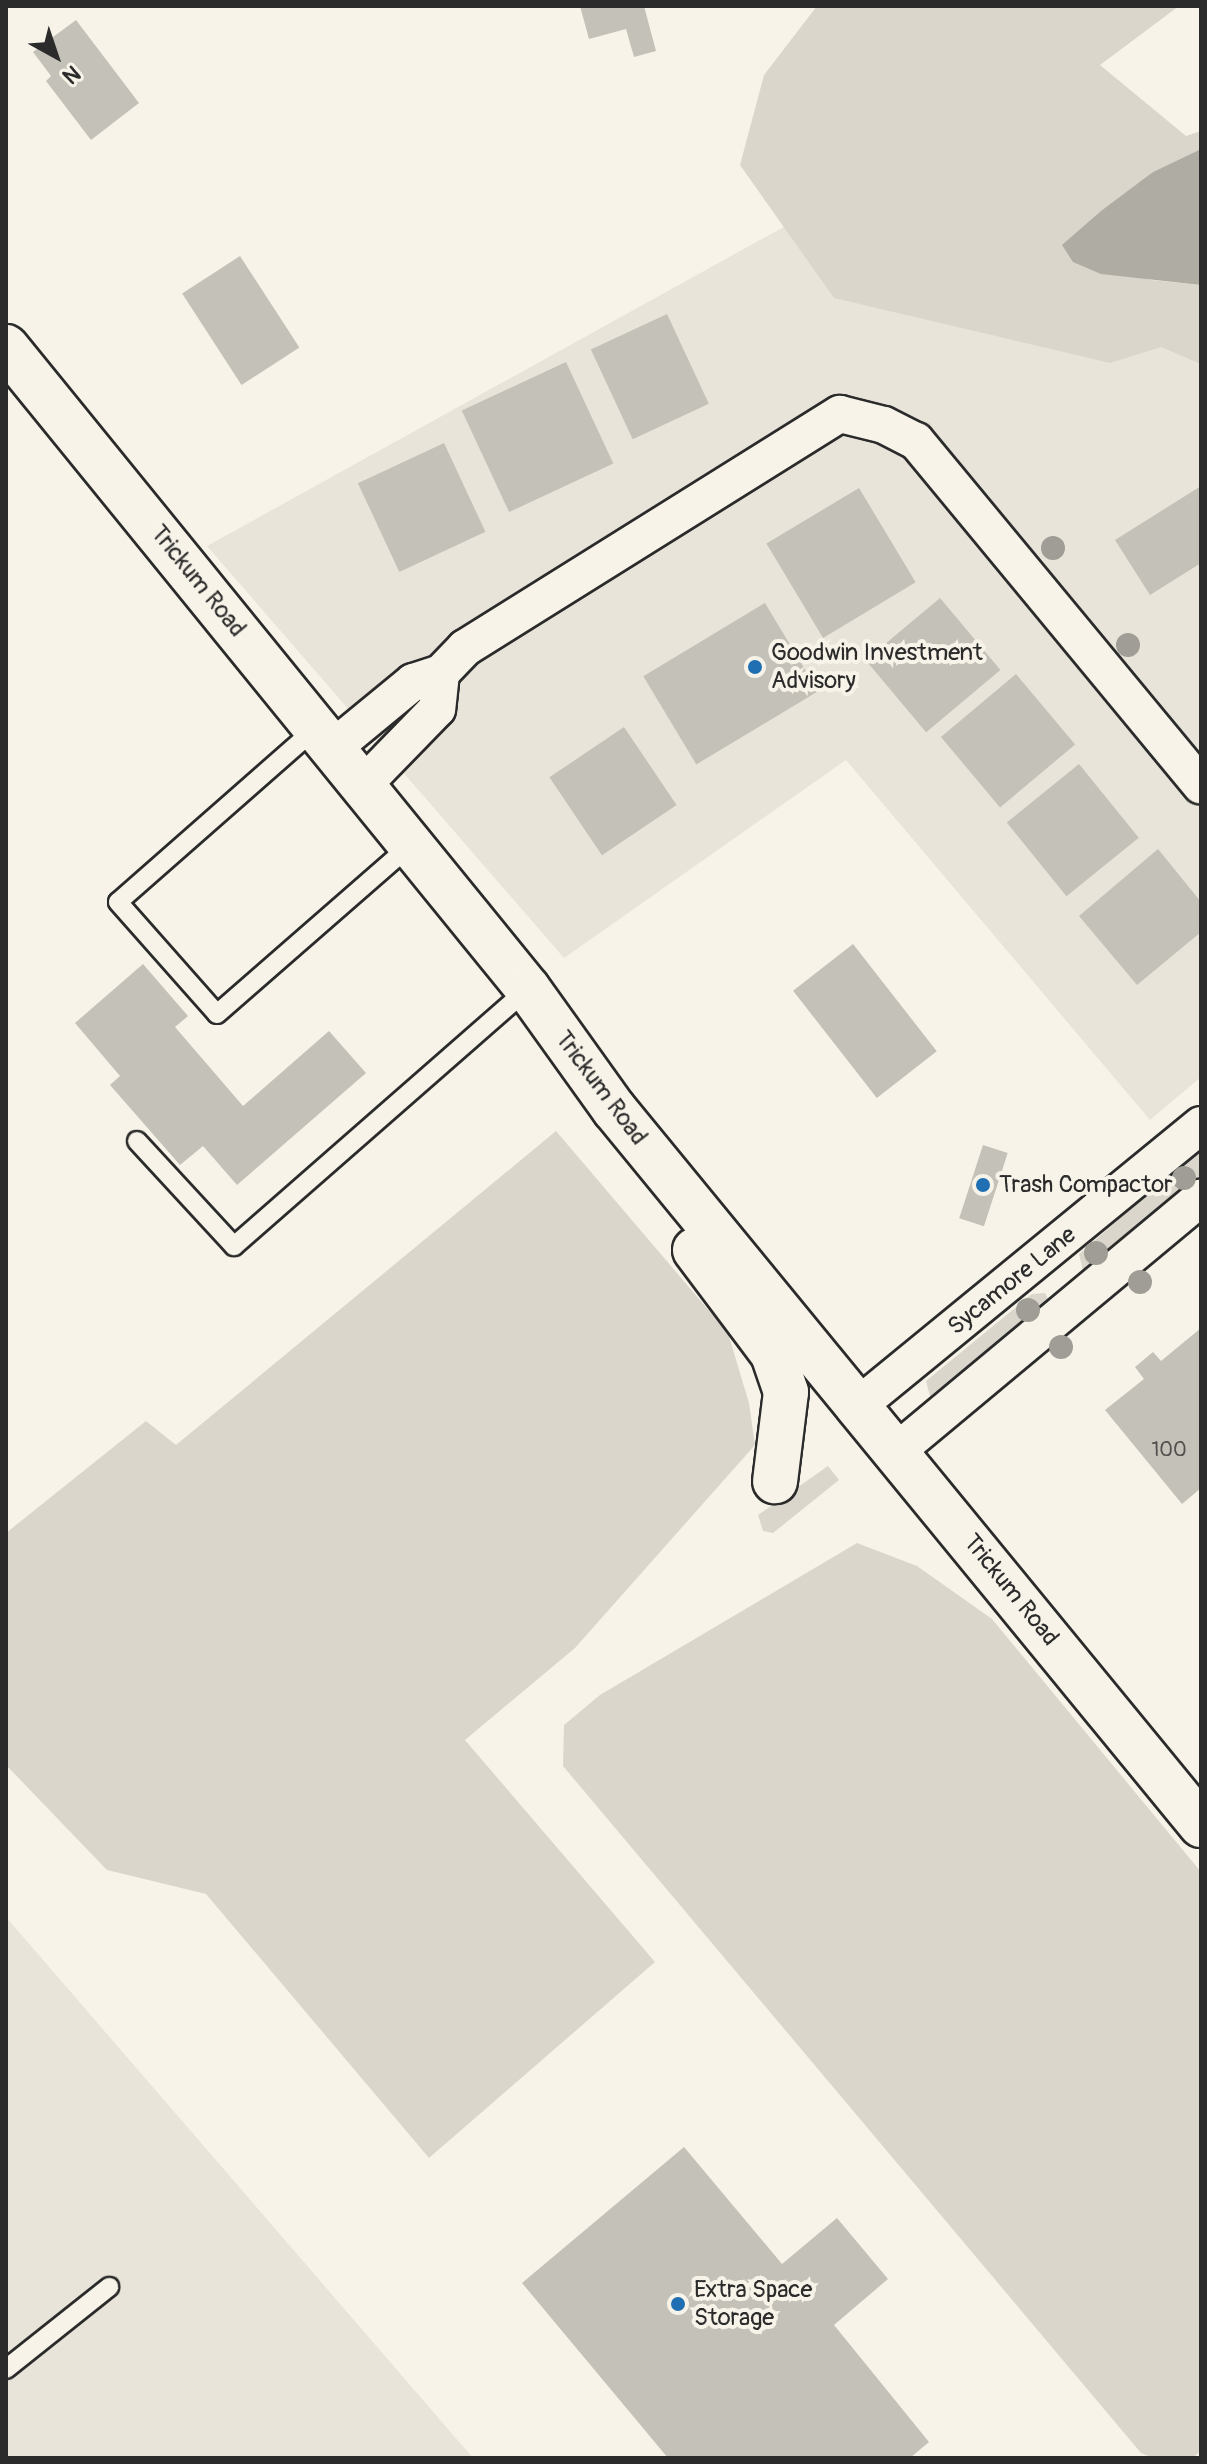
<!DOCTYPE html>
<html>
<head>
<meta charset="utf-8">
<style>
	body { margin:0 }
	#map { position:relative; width:1207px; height:2464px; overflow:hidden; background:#f7f3e8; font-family:Pangolin,sans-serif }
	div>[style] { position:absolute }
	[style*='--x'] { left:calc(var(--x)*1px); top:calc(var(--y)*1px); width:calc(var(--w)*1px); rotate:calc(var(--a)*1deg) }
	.built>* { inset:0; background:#e8e4da }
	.green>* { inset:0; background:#dad6cc }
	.water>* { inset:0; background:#afaca4 }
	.building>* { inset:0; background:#c4c1b9; transform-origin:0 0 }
	.roads { filter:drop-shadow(2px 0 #2b2b2b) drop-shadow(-2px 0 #2b2b2b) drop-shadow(0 2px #2b2b2b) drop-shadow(0 -2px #2b2b2b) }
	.lane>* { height:18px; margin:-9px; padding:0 9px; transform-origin:9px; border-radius:9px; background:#f7f3e8 }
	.street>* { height:36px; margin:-18px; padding:0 18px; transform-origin:18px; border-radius:18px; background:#f7f3e8 }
	.secondary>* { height:44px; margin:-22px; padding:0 22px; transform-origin:22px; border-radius:22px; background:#f7f3e8 }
	.trees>* { width:24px; height:24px; margin:-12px; border-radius:50%; background:#9f9d96 }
	.dots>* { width:22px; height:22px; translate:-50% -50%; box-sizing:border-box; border:4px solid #f7f3e8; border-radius:50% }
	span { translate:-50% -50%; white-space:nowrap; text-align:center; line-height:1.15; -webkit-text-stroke:8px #f7f3e8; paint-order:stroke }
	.number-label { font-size:20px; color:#51504e }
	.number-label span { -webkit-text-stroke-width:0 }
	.street-label { font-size:24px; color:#2b2b2b }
	.poi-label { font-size:24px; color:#2b2b2b }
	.left { translate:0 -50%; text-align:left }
	.frame { position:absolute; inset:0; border:8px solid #2b2b2b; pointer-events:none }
	.north { position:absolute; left:16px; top:16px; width:80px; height:80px; -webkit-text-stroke:6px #f7f3e8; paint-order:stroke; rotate:140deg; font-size:22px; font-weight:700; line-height:32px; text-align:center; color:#2b2b2b }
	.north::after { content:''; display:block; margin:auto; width:28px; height:36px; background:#2b2b2b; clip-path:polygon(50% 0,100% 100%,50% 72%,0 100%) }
</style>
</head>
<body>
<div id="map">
	<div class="built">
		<div style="clip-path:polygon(798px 219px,1201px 339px,1201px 1077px,1150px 1120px,846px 760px,564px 958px,207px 546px)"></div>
		<div style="clip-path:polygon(6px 1917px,473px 2458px,6px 2458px)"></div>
	</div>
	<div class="green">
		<div style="clip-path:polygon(817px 6px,1179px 6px,1100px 65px,1186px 136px,1201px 131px,1201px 149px,1153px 172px,1063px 245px,1151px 280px,1201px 285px,1201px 364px,1161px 347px,1110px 363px,834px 298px,740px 165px,764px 75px)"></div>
		<div style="clip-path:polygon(556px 1131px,728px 1333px,749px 1403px,755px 1445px,575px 1648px,465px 1740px,655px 1962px,429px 2158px,206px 1894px,107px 1870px,6px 1765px,6px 1533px,146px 1421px,176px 1445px)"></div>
		<div style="clip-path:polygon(1201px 1148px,1201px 1178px,1091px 1271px,1083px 1271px,1079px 1254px)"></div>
		<div style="clip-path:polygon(1045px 1293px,1050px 1303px,930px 1396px,926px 1381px,1032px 1294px)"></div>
		<div style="clip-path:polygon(828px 1466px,839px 1480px,773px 1533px,763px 1531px,758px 1515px)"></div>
		<div style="clip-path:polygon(857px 1543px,917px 1566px,992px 1619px,1201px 1872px,1201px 2450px,1194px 2457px,1153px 2458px,1141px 2453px,563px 1766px,564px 1725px,600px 1695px)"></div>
	</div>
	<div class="water">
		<div style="clip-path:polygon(1201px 149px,1201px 285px,1101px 274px,1073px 262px,1062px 245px,1101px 211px,1153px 172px)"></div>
	</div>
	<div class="building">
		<div style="clip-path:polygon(580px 6px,644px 6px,656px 51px,634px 57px,626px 29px,589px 39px)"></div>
		<div style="clip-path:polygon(76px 20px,139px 103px,91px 140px,46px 81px,51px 76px,33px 52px)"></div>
		<div style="left:240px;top:256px;width:109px;height:69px;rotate:57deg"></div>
		<div style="left:667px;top:314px;width:99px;height:84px;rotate:65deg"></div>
		<div style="left:566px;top:362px;width:112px;height:115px;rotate:65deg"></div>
		<div style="left:444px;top:443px;width:98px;height:95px;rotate:65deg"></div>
		<div style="clip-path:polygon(1201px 486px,1201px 563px,1150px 595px,1115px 540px)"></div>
		<div style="left:859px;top:488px;width:110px;height:108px;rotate:59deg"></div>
		<div style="left:940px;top:598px;width:94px;height:97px;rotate:50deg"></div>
		<div style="left:765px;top:603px;width:103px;height:142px;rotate:59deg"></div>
		<div style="left:1016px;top:674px;width:92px;height:98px;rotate:50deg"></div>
		<div style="left:624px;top:727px;width:94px;height:90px;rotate:56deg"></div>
		<div style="left:1079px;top:764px;width:95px;height:93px;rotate:51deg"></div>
		<div style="clip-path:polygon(1158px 849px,1201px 902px,1201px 932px,1137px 985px,1079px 916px)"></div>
		<div style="left:853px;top:944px;width:136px;height:76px;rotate:52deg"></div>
		<div style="clip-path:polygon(143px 964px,188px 1016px,175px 1027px,243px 1106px,329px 1031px,366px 1073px,237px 1185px,203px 1146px,180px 1165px,110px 1085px,120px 1076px,75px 1023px)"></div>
		<div style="left:983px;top:1145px;width:26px;height:77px;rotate:18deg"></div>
		<div style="clip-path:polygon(1201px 1328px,1201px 1488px,1182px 1504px,1105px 1410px,1144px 1379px,1135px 1367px,1153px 1352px,1161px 1361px)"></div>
		<div style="clip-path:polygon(684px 2147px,782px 2264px,837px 2218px,888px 2279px,834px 2325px,929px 2442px,910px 2458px,668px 2458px,522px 2283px)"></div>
	</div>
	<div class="roads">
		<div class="lane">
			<div style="--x:315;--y:729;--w:262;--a:138.7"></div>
			<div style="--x:118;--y:902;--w:149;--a:48.5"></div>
			<div style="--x:217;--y:1014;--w:257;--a:-41.1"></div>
			<div style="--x:137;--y:1141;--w:143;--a:47.3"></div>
			<div style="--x:234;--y:1246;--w:390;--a:-41.2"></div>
			<div style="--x:6;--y:2369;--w:132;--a:-38.5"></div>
		</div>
		<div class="street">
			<div style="--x:441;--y:673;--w:35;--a:-46"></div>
			<div style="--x:465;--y:648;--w:442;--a:-32"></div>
			<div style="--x:840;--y:414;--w:45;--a:14"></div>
			<div style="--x:884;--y:425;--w:36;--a:27"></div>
			<div style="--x:916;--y:441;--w:447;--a:50.4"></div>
			<div style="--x:333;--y:748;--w:104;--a:-39.5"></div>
			<div style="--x:413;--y:682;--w:29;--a:-18"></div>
			<div style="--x:441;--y:673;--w:36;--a:96"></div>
			<div style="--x:437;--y:709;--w:106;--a:134.2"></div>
			<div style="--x:859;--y:1405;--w:442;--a:-39.3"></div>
			<div style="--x:897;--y:1451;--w:396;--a:-39.8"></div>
		</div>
		<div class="secondary">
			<div style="--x:6;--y:347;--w:827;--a:50.89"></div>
			<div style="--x:528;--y:989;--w:148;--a:54.4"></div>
			<div style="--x:614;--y:1109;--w:926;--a:50.65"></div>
			<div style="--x:695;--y:1250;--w:130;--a:53.1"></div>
			<div style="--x:773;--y:1354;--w:40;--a:71.1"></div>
			<div style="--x:786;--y:1392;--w:90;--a:97"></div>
		</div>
	</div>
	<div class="trees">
		<div style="left:1053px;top:548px"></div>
		<div style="left:1128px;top:645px"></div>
		<div style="left:1184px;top:1178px"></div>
		<div style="left:1096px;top:1253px"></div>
		<div style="left:1140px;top:1282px"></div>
		<div style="left:1028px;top:1310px"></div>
		<div style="left:1061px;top:1347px"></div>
	</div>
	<div class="dots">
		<div style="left:755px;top:667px;background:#1f6fb2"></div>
		<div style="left:983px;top:1185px;background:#1f6fb2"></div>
		<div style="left:678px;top:2304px;background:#1f6fb2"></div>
	</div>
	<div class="number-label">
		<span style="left:1169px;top:1449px">100</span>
	</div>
	<div class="street-label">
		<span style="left:198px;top:581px;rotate:51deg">Trickum Road</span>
		<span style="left:601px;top:1088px;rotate:53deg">Trickum Road</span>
		<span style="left:1012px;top:1281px;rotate:-39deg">Sycamore Lane</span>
		<span style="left:1011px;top:1590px;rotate:51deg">Trickum Road</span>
	</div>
	<div class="poi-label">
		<span class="left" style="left:771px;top:667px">Goodwin Investment<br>Advisory</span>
		<span class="left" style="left:999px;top:1185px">Trash Compactor</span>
		<span class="left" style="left:694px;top:2304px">Extra Space<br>Storage</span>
	</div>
	<div class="frame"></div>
	<div class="north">N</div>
</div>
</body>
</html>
